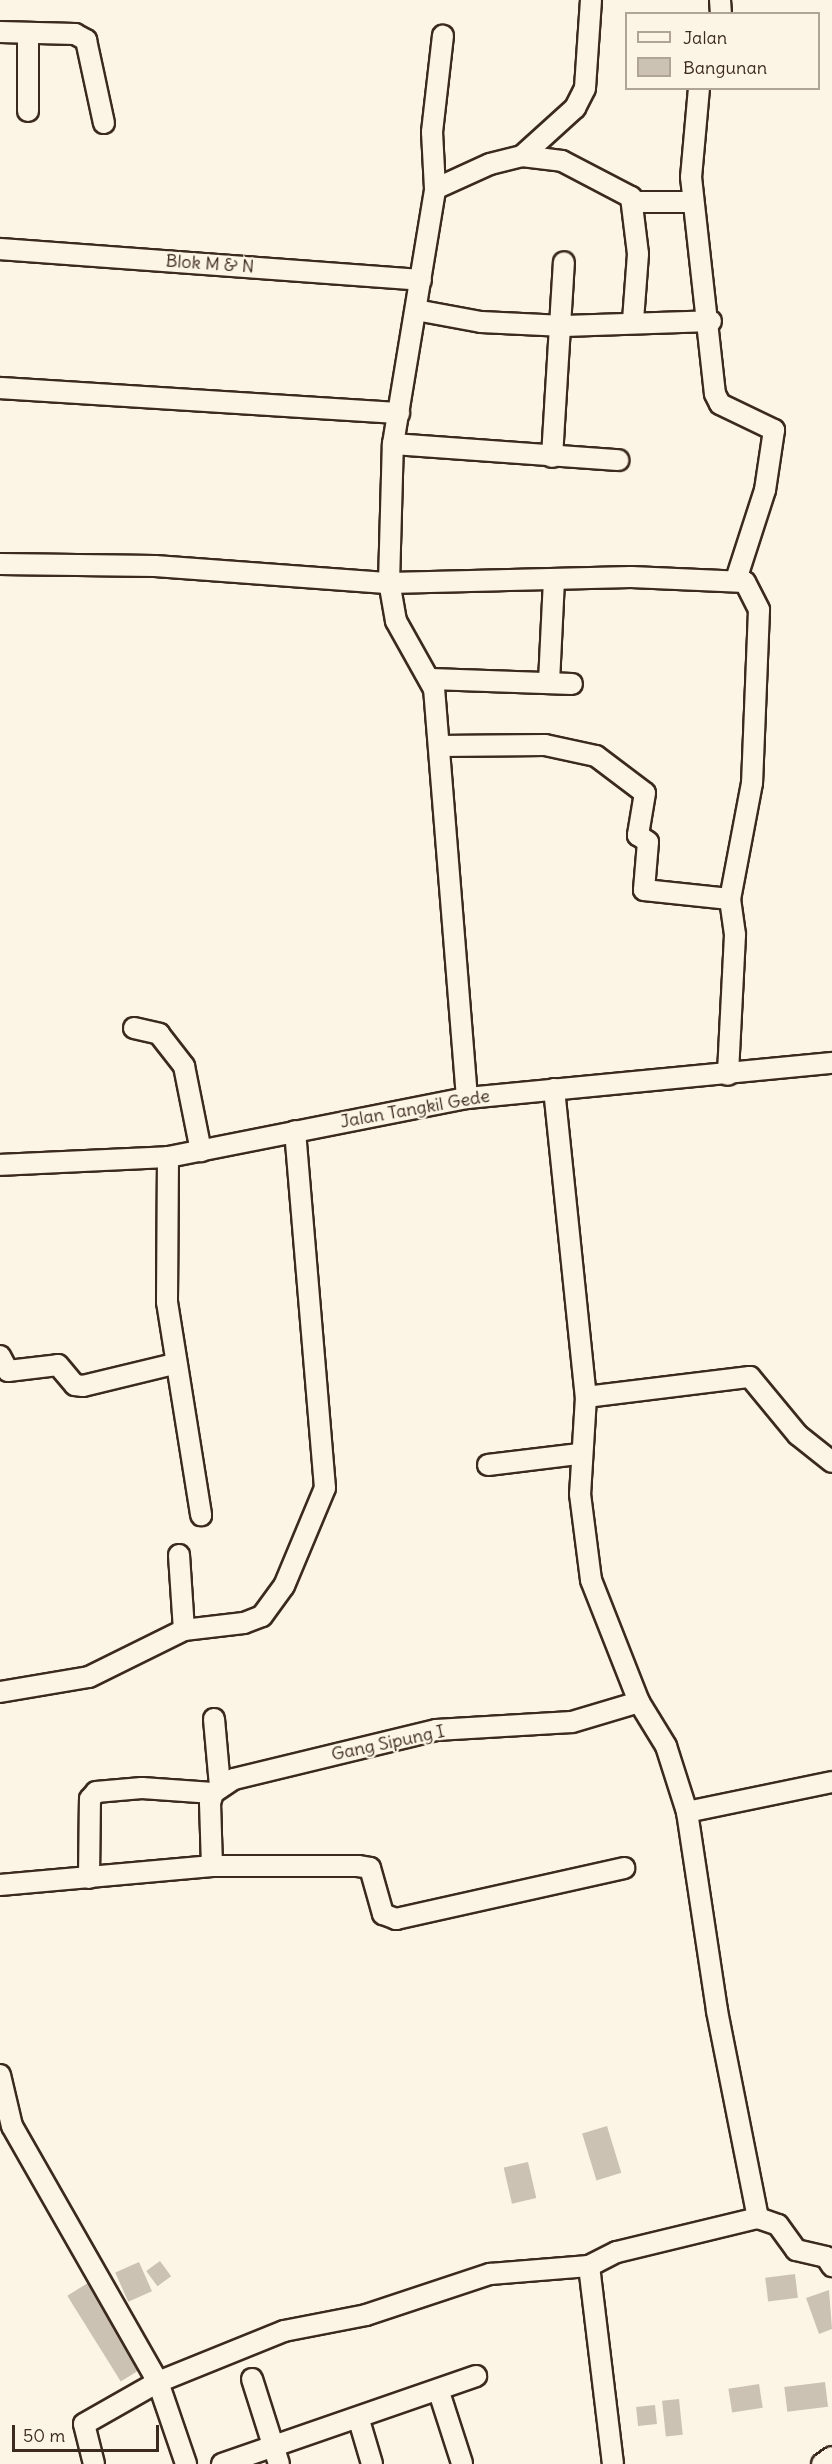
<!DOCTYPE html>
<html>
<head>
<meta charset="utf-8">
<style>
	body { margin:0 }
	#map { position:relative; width:832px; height:2464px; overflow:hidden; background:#fcf5e5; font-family:Delius,sans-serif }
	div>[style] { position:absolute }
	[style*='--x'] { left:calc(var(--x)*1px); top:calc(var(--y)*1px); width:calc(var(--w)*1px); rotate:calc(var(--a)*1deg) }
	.building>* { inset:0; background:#ccc2b3; transform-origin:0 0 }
	.roads { filter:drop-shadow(2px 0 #3b2a1e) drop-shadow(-2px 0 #3b2a1e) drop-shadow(0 2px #3b2a1e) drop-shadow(0 -2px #3b2a1e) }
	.minor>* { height:20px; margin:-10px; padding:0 10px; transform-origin:10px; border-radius:10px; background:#fcf5e5 }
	span { translate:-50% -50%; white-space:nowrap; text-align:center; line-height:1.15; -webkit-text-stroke:4.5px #fcf5e5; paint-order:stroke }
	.street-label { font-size:18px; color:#3b2a1e }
	.legend { position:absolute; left:625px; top:12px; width:195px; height:78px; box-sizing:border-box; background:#fcf5e5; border:2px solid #afa495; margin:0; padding:8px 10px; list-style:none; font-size:18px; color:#3b2a1e }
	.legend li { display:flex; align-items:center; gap:12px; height:30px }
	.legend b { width:30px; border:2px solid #afa495 }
	.scale { position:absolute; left:12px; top:2425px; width:147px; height:27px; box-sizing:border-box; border:3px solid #3b2a1e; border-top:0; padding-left:8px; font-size:18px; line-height:21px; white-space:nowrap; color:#3b2a1e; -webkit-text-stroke:4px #fcf5e5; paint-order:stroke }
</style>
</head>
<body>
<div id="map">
	<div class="building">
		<div style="left:607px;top:2126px;width:49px;height:26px;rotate:73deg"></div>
		<div style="left:528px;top:2162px;width:37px;height:25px;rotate:77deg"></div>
		<div style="left:160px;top:2261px;width:19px;height:17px;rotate:54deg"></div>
		<div style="left:139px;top:2262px;width:32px;height:26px;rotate:66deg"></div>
		<div style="left:795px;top:2274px;width:24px;height:30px;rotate:83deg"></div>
		<div style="left:91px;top:2281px;width:101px;height:28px;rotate:58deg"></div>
		<div style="clip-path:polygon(829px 2290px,832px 2329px,819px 2334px,806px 2298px)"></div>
		<div style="left:825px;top:2382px;width:25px;height:41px;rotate:83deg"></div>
		<div style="left:759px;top:2384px;width:24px;height:31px;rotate:81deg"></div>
		<div style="left:679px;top:2399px;width:36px;height:17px;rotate:84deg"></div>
		<div style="left:655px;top:2405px;width:19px;height:19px;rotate:84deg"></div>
	</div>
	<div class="roads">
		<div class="minor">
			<div style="--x:720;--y:0;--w:14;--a:86"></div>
			<div style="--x:0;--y:32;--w:75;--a:1.5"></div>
			<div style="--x:75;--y:34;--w:13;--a:29"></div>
			<div style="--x:86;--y:40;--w:85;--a:77.8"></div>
			<div style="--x:699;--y:88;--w:89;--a:95.1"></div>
			<div style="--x:691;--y:177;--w:218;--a:83.7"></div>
			<div style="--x:715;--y:394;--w:11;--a:63"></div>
			<div style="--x:720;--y:404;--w:60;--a:25.7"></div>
			<div style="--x:774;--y:430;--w:61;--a:98.5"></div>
			<div style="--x:765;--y:490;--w:95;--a:107.9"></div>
			<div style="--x:28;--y:111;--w:78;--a:-90"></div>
			<div style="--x:522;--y:156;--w:40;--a:7.1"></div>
			<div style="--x:562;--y:161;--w:78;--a:27.6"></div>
			<div style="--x:631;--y:197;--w:57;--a:83"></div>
			<div style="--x:638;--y:254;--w:66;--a:94.3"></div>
			<div style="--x:435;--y:189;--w:57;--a:-93"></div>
			<div style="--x:432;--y:132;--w:97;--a:-83.5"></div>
			<div style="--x:634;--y:202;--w:59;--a:0"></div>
			<div style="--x:0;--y:249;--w:422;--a:4.2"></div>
			<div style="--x:416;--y:310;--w:66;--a:10.5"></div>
			<div style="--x:481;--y:322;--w:83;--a:2.8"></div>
			<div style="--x:564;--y:326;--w:147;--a:-1.9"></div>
			<div style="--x:0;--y:388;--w:400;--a:3.6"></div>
			<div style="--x:393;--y:444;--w:226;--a:4.1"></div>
			<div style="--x:552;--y:457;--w:195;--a:-86.5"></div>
			<div style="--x:0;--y:564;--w:155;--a:0.7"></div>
			<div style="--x:155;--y:566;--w:235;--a:4.2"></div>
			<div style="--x:389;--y:583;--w:242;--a:-1.4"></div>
			<div style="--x:631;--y:577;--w:114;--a:2.5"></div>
			<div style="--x:745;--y:582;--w:31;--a:63"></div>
			<div style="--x:759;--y:610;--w:173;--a:92.3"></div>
			<div style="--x:752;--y:783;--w:118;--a:100.7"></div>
			<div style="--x:431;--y:679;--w:141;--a:2"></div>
			<div style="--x:549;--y:682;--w:102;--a:-87.2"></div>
			<div style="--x:439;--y:746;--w:106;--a:-0.5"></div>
			<div style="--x:545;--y:745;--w:52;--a:12.2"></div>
			<div style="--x:596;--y:756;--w:61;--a:37.1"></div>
			<div style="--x:645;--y:793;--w:43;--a:99.5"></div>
			<div style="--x:638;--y:835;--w:12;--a:35"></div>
			<div style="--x:648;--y:842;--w:48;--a:94.8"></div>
			<div style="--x:644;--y:890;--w:86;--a:6"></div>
			<div style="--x:730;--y:899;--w:36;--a:82"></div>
			<div style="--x:735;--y:935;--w:140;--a:92.9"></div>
			<div style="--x:134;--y:1028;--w:26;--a:13"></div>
			<div style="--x:159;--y:1034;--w:41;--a:52"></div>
			<div style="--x:184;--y:1066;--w:87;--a:78.7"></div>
			<div style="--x:554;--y:1089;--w:310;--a:84.1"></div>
			<div style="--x:586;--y:1397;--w:97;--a:93.5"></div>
			<div style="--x:580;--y:1494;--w:87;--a:82.7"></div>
			<div style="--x:591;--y:1580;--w:131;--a:68.5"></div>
			<div style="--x:639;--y:1702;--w:52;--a:58.5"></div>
			<div style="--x:666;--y:1746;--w:69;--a:72.3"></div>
			<div style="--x:687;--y:1812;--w:201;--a:81.4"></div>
			<div style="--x:717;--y:2011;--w:211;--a:78.8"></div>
			<div style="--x:467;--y:1098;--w:410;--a:-94.6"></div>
			<div style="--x:434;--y:689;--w:78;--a:-119.2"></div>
			<div style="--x:396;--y:621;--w:39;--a:-100"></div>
			<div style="--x:389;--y:583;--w:139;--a:-88.4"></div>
			<div style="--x:393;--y:444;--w:258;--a:-80.6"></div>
			<div style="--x:435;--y:189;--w:60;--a:-24.4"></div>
			<div style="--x:490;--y:164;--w:33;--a:-14"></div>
			<div style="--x:522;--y:156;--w:72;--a:-42.2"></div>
			<div style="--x:575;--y:108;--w:22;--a:-63"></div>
			<div style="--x:585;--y:88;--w:88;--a:-86.1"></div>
			<div style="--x:168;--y:1157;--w:145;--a:90.4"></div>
			<div style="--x:167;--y:1302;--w:216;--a:80.9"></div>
			<div style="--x:0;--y:1165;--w:168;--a:-2.7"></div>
			<div style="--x:168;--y:1157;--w:305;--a:-11.2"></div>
			<div style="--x:467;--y:1098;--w:367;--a:-5.5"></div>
			<div style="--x:0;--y:1356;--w:17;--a:62"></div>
			<div style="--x:8;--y:1371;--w:50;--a:-6.8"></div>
			<div style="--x:58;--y:1365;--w:26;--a:50"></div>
			<div style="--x:75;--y:1385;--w:8;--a:7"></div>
			<div style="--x:83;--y:1386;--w:94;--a:-13.6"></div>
			<div style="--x:586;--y:1397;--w:165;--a:-7"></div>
			<div style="--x:750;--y:1377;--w:75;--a:50.4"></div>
			<div style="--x:798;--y:1435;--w:43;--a:38.5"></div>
			<div style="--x:488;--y:1465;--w:92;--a:-6.9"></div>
			<div style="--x:179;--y:1555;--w:75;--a:86.2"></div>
			<div style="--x:0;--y:1692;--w:90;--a:-9.6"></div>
			<div style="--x:89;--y:1677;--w:106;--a:-26.3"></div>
			<div style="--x:184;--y:1630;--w:60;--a:-6.7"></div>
			<div style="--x:244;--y:1623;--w:19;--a:-21"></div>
			<div style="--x:262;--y:1616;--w:37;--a:-54"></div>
			<div style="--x:284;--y:1586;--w:106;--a:-67.3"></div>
			<div style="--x:325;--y:1488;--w:358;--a:-94.8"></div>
			<div style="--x:214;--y:1719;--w:67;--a:84.9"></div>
			<div style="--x:687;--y:1812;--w:148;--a:-11.7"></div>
			<div style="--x:212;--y:1866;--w:63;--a:-91.8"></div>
			<div style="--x:210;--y:1803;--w:10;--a:-73"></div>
			<div style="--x:213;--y:1793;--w:25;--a:-34"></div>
			<div style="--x:234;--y:1779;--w:208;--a:-13.6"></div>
			<div style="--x:436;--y:1730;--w:136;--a:-3.4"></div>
			<div style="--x:572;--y:1722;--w:70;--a:-16.6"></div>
			<div style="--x:89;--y:1878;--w:79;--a:-89.3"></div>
			<div style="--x:90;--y:1799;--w:9;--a:-49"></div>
			<div style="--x:96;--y:1792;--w:46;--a:-5"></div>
			<div style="--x:142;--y:1788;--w:71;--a:4"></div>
			<div style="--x:0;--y:1885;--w:213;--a:-5.1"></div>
			<div style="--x:212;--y:1866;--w:146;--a:0"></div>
			<div style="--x:358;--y:1866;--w:12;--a:9"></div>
			<div style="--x:370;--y:1868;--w:48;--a:74.2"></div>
			<div style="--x:383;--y:1914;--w:14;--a:21"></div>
			<div style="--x:396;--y:1919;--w:234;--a:-12.6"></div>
			<div style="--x:0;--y:2075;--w:52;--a:76.8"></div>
			<div style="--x:12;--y:2126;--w:295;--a:60.3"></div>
			<div style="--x:158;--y:2382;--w:87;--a:71.1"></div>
			<div style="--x:589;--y:2266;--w:199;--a:83.1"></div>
			<div style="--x:252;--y:2379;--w:89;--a:72.4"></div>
			<div style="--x:439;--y:2392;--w:75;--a:72.1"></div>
			<div style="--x:359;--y:2420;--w:46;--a:73.5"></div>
			<div style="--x:94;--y:2464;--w:41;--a:-104"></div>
			<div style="--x:84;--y:2424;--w:85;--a:-29.6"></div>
			<div style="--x:158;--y:2382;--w:136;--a:-22"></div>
			<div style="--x:284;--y:2331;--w:84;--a:-11"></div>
			<div style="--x:366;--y:2315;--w:131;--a:-18.3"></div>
			<div style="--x:490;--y:2274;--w:99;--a:-4.6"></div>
			<div style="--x:589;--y:2266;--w:31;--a:-27"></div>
			<div style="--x:617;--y:2252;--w:145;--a:-13.6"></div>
			<div style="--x:758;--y:2218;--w:21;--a:19"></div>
			<div style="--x:778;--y:2225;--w:31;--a:54"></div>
			<div style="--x:796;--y:2250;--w:31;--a:13"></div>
			<div style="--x:826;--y:2257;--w:11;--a:56"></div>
			<div style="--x:222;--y:2464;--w:269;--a:-19.1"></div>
			<div style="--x:822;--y:2464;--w:12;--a:-35"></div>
		</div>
	</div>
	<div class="street-label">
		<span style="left:210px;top:264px;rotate:4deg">Blok M &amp; N</span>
		<span style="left:415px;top:1109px;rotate:-10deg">Jalan Tangkil Gede</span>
		<span style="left:388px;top:1743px;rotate:-12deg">Gang Sipung I</span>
	</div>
	<ul class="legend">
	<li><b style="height:8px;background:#fcf5e5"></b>Jalan</li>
	<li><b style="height:16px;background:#ccc2b3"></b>Bangunan</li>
	</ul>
	<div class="scale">50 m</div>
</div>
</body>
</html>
